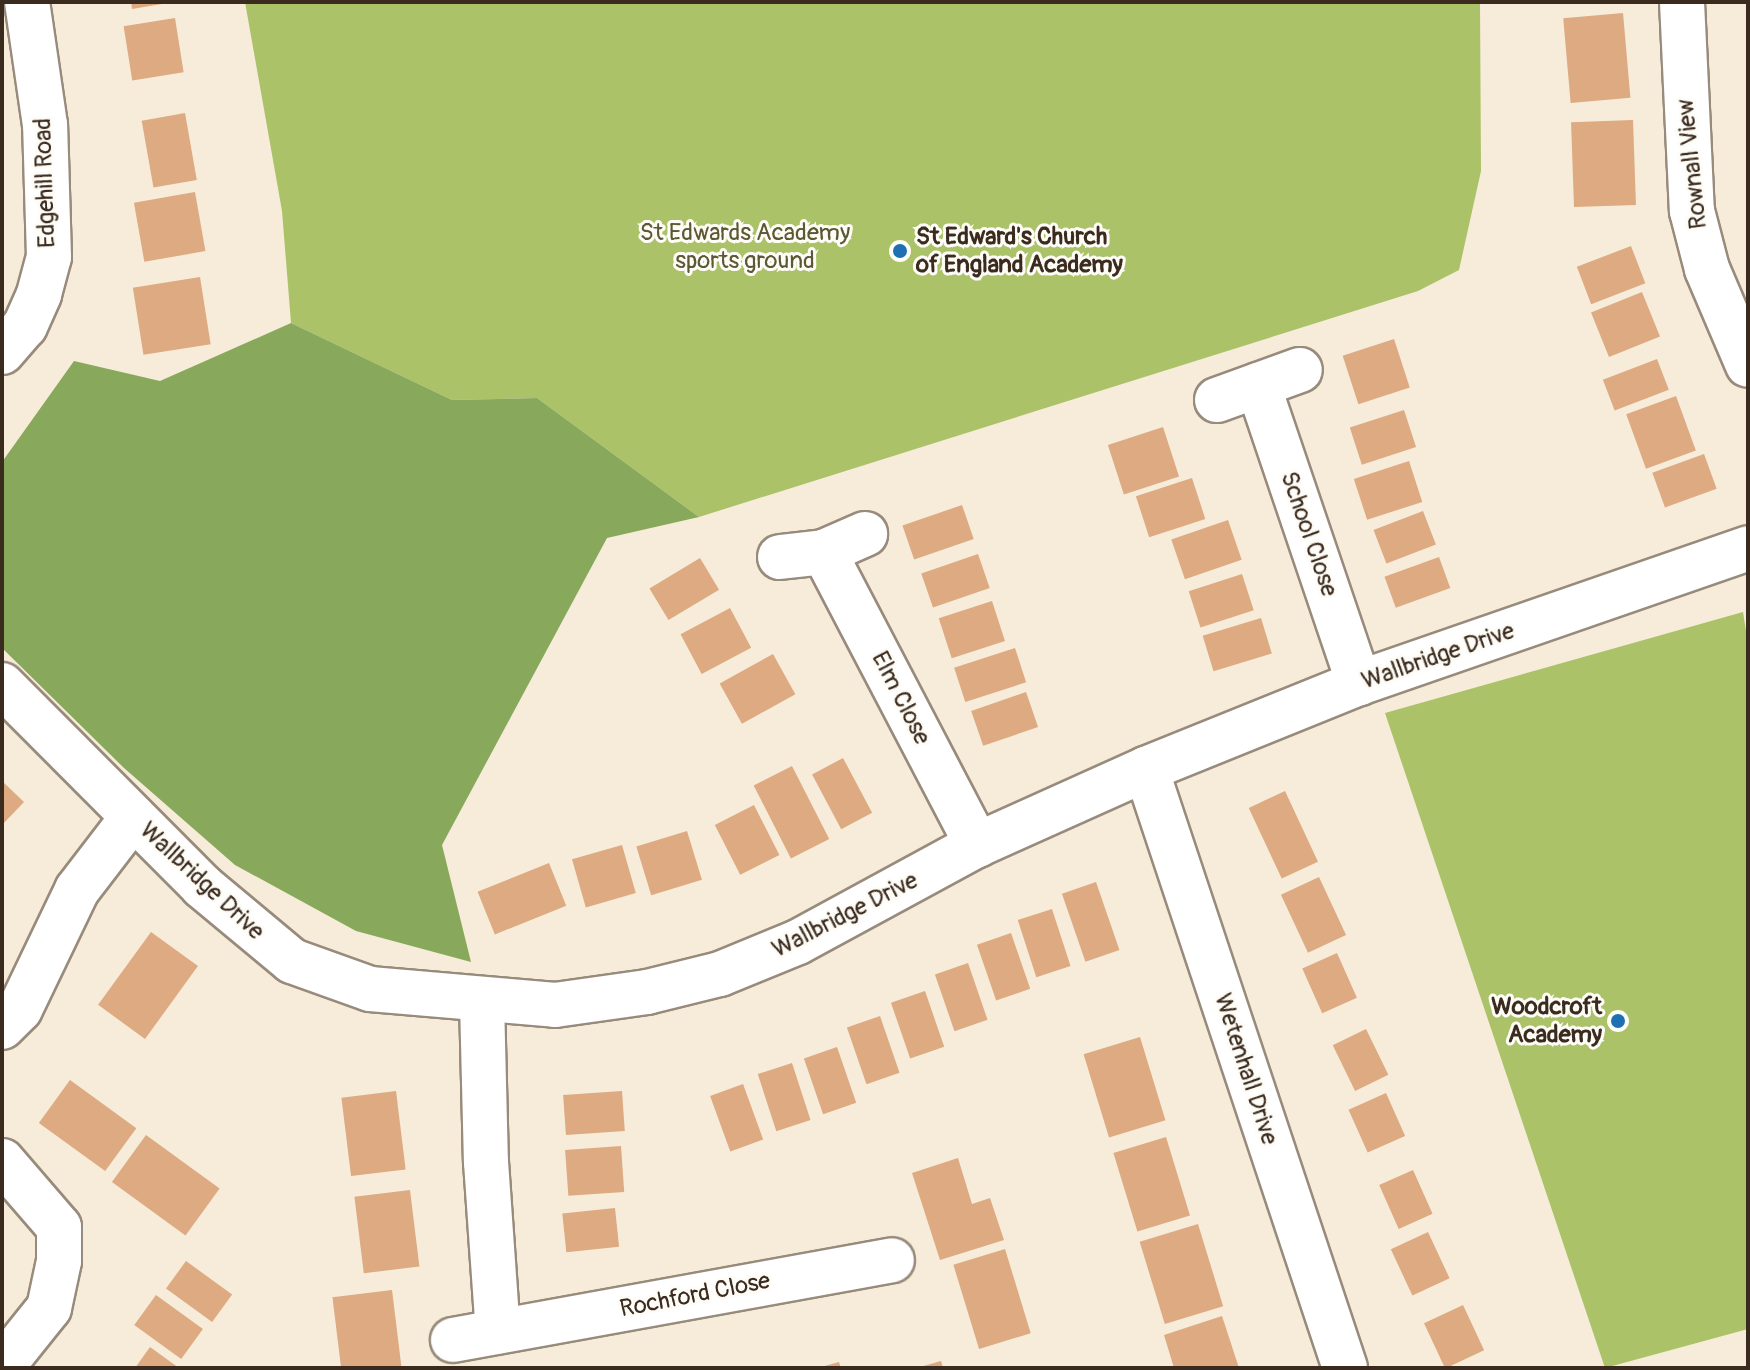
<!DOCTYPE html>
<html>
<head>
<meta charset="utf-8">
<style>
	body { margin:0 }
	#map { position:relative; width:1750px; height:1370px; overflow:hidden; background:#f6ecd9; font-family:Pangolin,sans-serif }
	div>[style] { position:absolute }
	[style*='--x'] { left:calc(var(--x)*1px); top:calc(var(--y)*1px); width:calc(var(--w)*1px); rotate:calc(var(--a)*1deg) }
	.green>* { inset:0; background:#abc268 }
	.forest>* { inset:0; background:#88a85c }
	.building>* { inset:0; background:#ddaa82; transform-origin:0 0 }
	.roads { filter:drop-shadow(2px 0 #988b7c) drop-shadow(-2px 0 #988b7c) drop-shadow(0 2px #988b7c) drop-shadow(0 -2px #988b7c) }
	.minor>* { height:44px; margin:-22px; padding:0 22px; transform-origin:22px; border-radius:22px; background:#fff }
	.dots>* { width:22px; height:22px; translate:-50% -50%; box-sizing:border-box; border:4px solid #fdfcf7; border-radius:50% }
	span { translate:-50% -50%; white-space:nowrap; text-align:center; line-height:1.15; -webkit-text-stroke:6px #fdfcf7; paint-order:stroke }
	.street-label { font-size:24px; color:#3b2a1e }
	.park-label { font-size:24px; color:#5d5834 }
	.poi-label { font-size:24px; color:#3b2a1e; font-weight:700 }
	.left { translate:0 -50%; text-align:left }
	.right { translate:-100% -50%; text-align:right }
	.frame { position:absolute; inset:0; border:4px solid #3b2a1e; pointer-events:none }
</style>
</head>
<body>
<div id="map">
	<div class="green">
		<div style="clip-path:polygon(245px 2px,1480px 2px,1481px 171px,1459px 270px,1418px 291px,699px 517px,537px 398px,452px 400px,291px 323px,282px 211px)"></div>
		<div style="clip-path:polygon(1743px 612px,1748px 644px,1748px 1329px,1605px 1368px,1385px 713px)"></div>
	</div>
	<div class="forest">
		<div style="clip-path:polygon(291px 323px,452px 400px,537px 398px,699px 517px,607px 538px,442px 845px,471px 962px,356px 931px,235px 865px,124px 768px,2px 648px,2px 462px,74px 361px,160px 381px)"></div>
	</div>
	<div class="building">
		<div style="clip-path:polygon(131px 2px,162px 2px,162px 4px,132px 9px)"></div>
		<div style="left:1623px;top:13px;width:85px;height:60px;rotate:85deg"></div>
		<div style="left:175px;top:18px;width:55px;height:52px;rotate:81deg"></div>
		<div style="left:185px;top:113px;width:68px;height:44px;rotate:80deg"></div>
		<div style="left:1633px;top:120px;width:85px;height:62px;rotate:88deg"></div>
		<div style="left:195px;top:192px;width:60px;height:62px;rotate:80deg"></div>
		<div style="left:1631px;top:246px;width:40px;height:58px;rotate:69deg"></div>
		<div style="left:200px;top:277px;width:68px;height:68px;rotate:81deg"></div>
		<div style="left:1642px;top:292px;width:48px;height:55px;rotate:68deg"></div>
		<div style="left:1394px;top:339px;width:51px;height:54px;rotate:72deg"></div>
		<div style="left:1657px;top:359px;width:33px;height:58px;rotate:69deg"></div>
		<div style="left:1676px;top:396px;width:58px;height:53px;rotate:70deg"></div>
		<div style="left:1404px;top:410px;width:39px;height:57px;rotate:72deg"></div>
		<div style="left:1163px;top:427px;width:52px;height:58px;rotate:72deg"></div>
		<div style="left:1704px;top:454px;width:37px;height:55px;rotate:70deg"></div>
		<div style="left:1409px;top:461px;width:43px;height:58px;rotate:72deg"></div>
		<div style="left:1192px;top:478px;width:43px;height:59px;rotate:72deg"></div>
		<div style="left:962px;top:505px;width:36px;height:63px;rotate:71deg"></div>
		<div style="left:1423px;top:511px;width:36px;height:53px;rotate:69deg"></div>
		<div style="left:1228px;top:520px;width:42px;height:60px;rotate:71deg"></div>
		<div style="left:978px;top:554px;width:36px;height:60px;rotate:71deg"></div>
		<div style="left:1439px;top:557px;width:33px;height:58px;rotate:70deg"></div>
		<div style="left:700px;top:558px;width:37px;height:59px;rotate:59deg"></div>
		<div style="left:1242px;top:574px;width:38px;height:56px;rotate:72deg"></div>
		<div style="left:992px;top:601px;width:42px;height:56px;rotate:72deg"></div>
		<div style="left:730px;top:608px;width:45px;height:56px;rotate:62deg"></div>
		<div style="left:1261px;top:618px;width:37px;height:61px;rotate:73deg"></div>
		<div style="left:1015px;top:648px;width:36px;height:64px;rotate:72deg"></div>
		<div style="left:773px;top:654px;width:46px;height:61px;rotate:61deg"></div>
		<div style="left:1026px;top:692px;width:37px;height:58px;rotate:71deg"></div>
		<div style="left:843px;top:758px;width:62px;height:35px;rotate:62deg"></div>
		<div style="left:792px;top:766px;width:82px;height:43px;rotate:63deg"></div>
		<div style="clip-path:polygon(2px 781px,24px 802px,2px 825px)"></div>
		<div style="left:1285px;top:791px;width:78px;height:40px;rotate:65deg"></div>
		<div style="left:754px;top:805px;width:56px;height:44px;rotate:63deg"></div>
		<div style="left:687px;top:831px;width:51px;height:53px;rotate:73deg"></div>
		<div style="left:622px;top:845px;width:50px;height:52px;rotate:74deg"></div>
		<div style="left:549px;top:863px;width:46px;height:77px;rotate:68deg"></div>
		<div style="left:1319px;top:877px;width:64px;height:42px;rotate:65deg"></div>
		<div style="left:1096px;top:882px;width:72px;height:36px;rotate:71deg"></div>
		<div style="left:1052px;top:909px;width:60px;height:36px;rotate:72deg"></div>
		<div style="left:151px;top:932px;width:58px;height:90px;rotate:36deg"></div>
		<div style="left:1011px;top:933px;width:59px;height:36px;rotate:71deg"></div>
		<div style="left:1337px;top:953px;width:49px;height:38px;rotate:66deg"></div>
		<div style="left:968px;top:963px;width:60px;height:35px;rotate:71deg"></div>
		<div style="left:925px;top:991px;width:59px;height:36px;rotate:71deg"></div>
		<div style="left:880px;top:1016px;width:60px;height:35px;rotate:71deg"></div>
		<div style="left:1366px;top:1029px;width:51px;height:37px;rotate:64deg"></div>
		<div style="left:1140px;top:1037px;width:87px;height:59px;rotate:73deg"></div>
		<div style="left:837px;top:1047px;width:59px;height:35px;rotate:71deg"></div>
		<div style="left:792px;top:1063px;width:60px;height:36px;rotate:72deg"></div>
		<div style="left:70px;top:1080px;width:82px;height:53px;rotate:36deg"></div>
		<div style="left:743px;top:1084px;width:59px;height:35px;rotate:70deg"></div>
		<div style="left:396px;top:1091px;width:79px;height:55px;rotate:83deg"></div>
		<div style="left:622px;top:1091px;width:40px;height:59px;rotate:86deg"></div>
		<div style="left:1386px;top:1093px;width:47px;height:41px;rotate:66deg"></div>
		<div style="left:146px;top:1135px;width:91px;height:58px;rotate:36deg"></div>
		<div style="left:1166px;top:1137px;width:82px;height:55px;rotate:73deg"></div>
		<div style="left:621px;top:1146px;width:46px;height:56px;rotate:86deg"></div>
		<div style="clip-path:polygon(958px 1158px,972px 1204px,990px 1198px,1004px 1240px,940px 1260px,912px 1173px)"></div>
		<div style="left:1413px;top:1170px;width:48px;height:37px;rotate:66deg"></div>
		<div style="left:410px;top:1190px;width:77px;height:56px;rotate:83deg"></div>
		<div style="left:615px;top:1208px;width:39px;height:53px;rotate:84deg"></div>
		<div style="left:1198px;top:1224px;width:86px;height:61px;rotate:73deg"></div>
		<div style="left:1428px;top:1232px;width:51px;height:41px;rotate:65deg"></div>
		<div style="left:1005px;top:1249px;width:88px;height:54px;rotate:73deg"></div>
		<div style="left:186px;top:1261px;width:57px;height:34px;rotate:36deg"></div>
		<div style="left:392px;top:1290px;width:79px;height:60px;rotate:83deg"></div>
		<div style="left:156px;top:1295px;width:58px;height:37px;rotate:36deg"></div>
		<div style="left:1463px;top:1305px;width:50px;height:43px;rotate:65deg"></div>
		<div style="clip-path:polygon(1222px 1316px,1239px 1368px,1174px 1368px,1164px 1335px)"></div>
		<div style="clip-path:polygon(150px 1347px,179px 1368px,135px 1368px)"></div>
		<div style="clip-path:polygon(941px 1361px,943px 1368px,920px 1368px,920px 1367px)"></div>
		<div style="clip-path:polygon(839px 1362px,841px 1368px,821px 1368px,821px 1367px)"></div>
	</div>
	<div class="roads">
		<div class="minor">
			<div style="--x:1682;--y:2;--w:209;--a:87.3"></div>
			<div style="--x:1692;--y:211;--w:60;--a:75.5"></div>
			<div style="--x:1707;--y:269;--w:104;--a:66.9"></div>
			<div style="--x:2;--y:352;--w:35;--a:-49"></div>
			<div style="--x:25;--y:326;--w:35;--a:-66"></div>
			<div style="--x:39;--y:294;--w:38;--a:-75"></div>
			<div style="--x:49;--y:257;--w:132;--a:-91.7"></div>
			<div style="--x:45;--y:125;--w:124;--a:-98.3"></div>
			<div style="--x:1258;--y:385;--w:315;--a:71.3"></div>
			<div style="--x:1217;--y:400;--w:88;--a:-19.9"></div>
			<div style="--x:824;--y:552;--w:331;--a:62.4"></div>
			<div style="--x:780;--y:557;--w:44;--a:-6.5"></div>
			<div style="--x:824;--y:552;--w:45;--a:-23.7"></div>
			<div style="--x:2;--y:685;--w:284;--a:45.1"></div>
			<div style="--x:202;--y:886;--w:117;--a:39.8"></div>
			<div style="--x:292;--y:961;--w:83;--a:19.7"></div>
			<div style="--x:370;--y:989;--w:186;--a:4.9"></div>
			<div style="--x:555;--y:1005;--w:93;--a:-8"></div>
			<div style="--x:647;--y:992;--w:75;--a:-13.9"></div>
			<div style="--x:720;--y:974;--w:84;--a:-22.3"></div>
			<div style="--x:798;--y:942;--w:204;--a:-28.5"></div>
			<div style="--x:977;--y:845;--w:185;--a:-24.2"></div>
			<div style="--x:1146;--y:769;--w:230;--a:-22"></div>
			<div style="--x:1359;--y:683;--w:412;--a:-19.1"></div>
			<div style="--x:1146;--y:769;--w:631;--a:71.62"></div>
			<div style="--x:482;--y:1001;--w:161;--a:88.6"></div>
			<div style="--x:486;--y:1162;--w:170;--a:86"></div>
			<div style="--x:2;--y:1027;--w:25;--a:-45"></div>
			<div style="--x:20;--y:1009;--w:132;--a:-64.4"></div>
			<div style="--x:77;--y:890;--w:92;--a:-52.5"></div>
			<div style="--x:2;--y:1161;--w:87;--a:49.2"></div>
			<div style="--x:59;--y:1227;--w:34;--a:90"></div>
			<div style="--x:59;--y:1261;--w:48;--a:102"></div>
			<div style="--x:49;--y:1308;--w:58;--a:128.7"></div>
			<div style="--x:453;--y:1340;--w:446;--a:-10.3"></div>
		</div>
	</div>
	<div class="dots">
		<div style="left:900px;top:251px;background:#1f6fb2"></div>
		<div style="left:1618px;top:1021px;background:#1f6fb2"></div>
	</div>
	<div class="street-label">
		<span style="left:1692px;top:164px;rotate:-96deg">Rownall View</span>
		<span style="left:45px;top:183px;rotate:-92deg">Edgehill Road</span>
		<span style="left:1309px;top:534px;rotate:71deg">School Close</span>
		<span style="left:1438px;top:656px;rotate:-19deg">Wallbridge Drive</span>
		<span style="left:901px;top:698px;rotate:63deg">Elm Close</span>
		<span style="left:202px;top:881px;rotate:43deg">Wallbridge Drive</span>
		<span style="left:845px;top:915px;rotate:-27deg">Wallbridge Drive</span>
		<span style="left:1246px;top:1069px;rotate:72deg">Wetenhall Drive</span>
		<span style="left:695px;top:1295px;rotate:-11deg">Rochford Close</span>
	</div>
	<div class="park-label">
		<span style="left:745px;top:247px">St Edwards Academy<br>sports ground</span>
	</div>
	<div class="poi-label">
		<span class="left" style="left:916px;top:251px">St Edward's Church<br>of England Academy</span>
		<span class="right" style="left:1602px;top:1021px">Woodcroft<br>Academy</span>
	</div>
	<div class="frame"></div>
</div>
</body>
</html>
